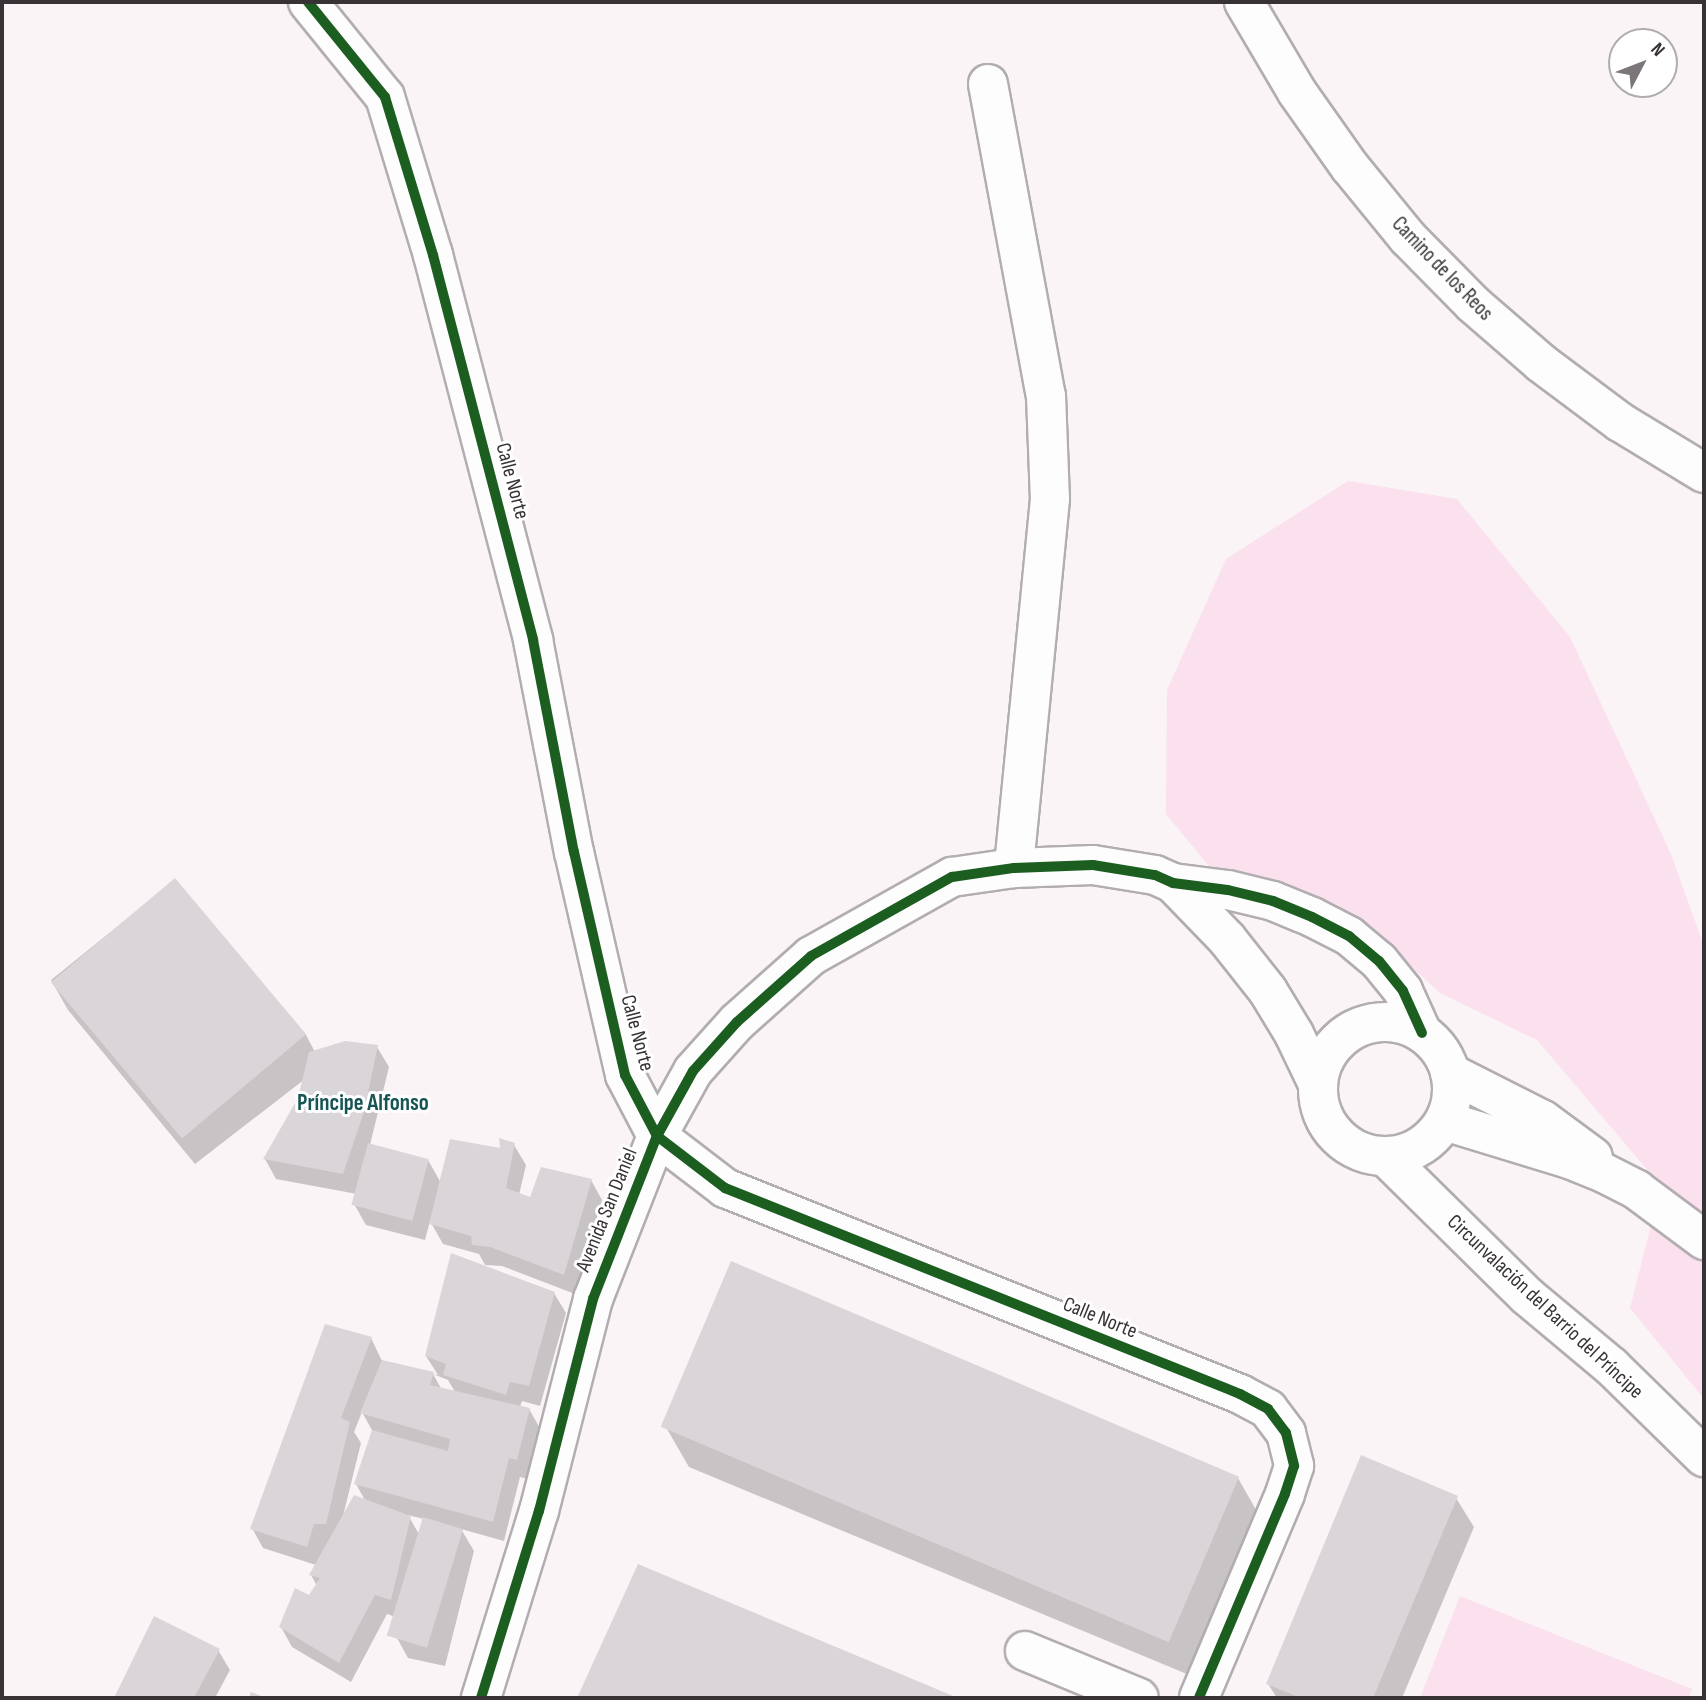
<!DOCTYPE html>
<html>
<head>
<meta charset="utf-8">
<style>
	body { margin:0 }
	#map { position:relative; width:1706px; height:1700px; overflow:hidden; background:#faf4f7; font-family:"Sofia Sans Condensed",sans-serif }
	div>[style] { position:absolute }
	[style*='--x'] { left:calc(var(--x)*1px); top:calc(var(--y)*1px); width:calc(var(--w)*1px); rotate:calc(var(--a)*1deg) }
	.green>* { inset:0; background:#fbe0ee }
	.shadow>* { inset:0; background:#0003 }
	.building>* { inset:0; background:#dad5d8; transform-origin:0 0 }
	.roads { filter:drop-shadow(2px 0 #b2adb0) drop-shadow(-2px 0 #b2adb0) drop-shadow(0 2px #b2adb0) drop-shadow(0 -2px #b2adb0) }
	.minor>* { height:38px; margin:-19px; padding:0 19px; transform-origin:19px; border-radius:19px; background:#fefdfe }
	.minor>.ring { margin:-19px; padding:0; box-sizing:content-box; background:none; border:38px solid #fefdfe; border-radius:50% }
	.tertiary>* { height:38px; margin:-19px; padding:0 19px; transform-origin:19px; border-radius:19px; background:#fefdfe }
	.cycleway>* { height:10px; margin:-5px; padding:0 5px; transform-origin:5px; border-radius:5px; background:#1b5e20 }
	span { translate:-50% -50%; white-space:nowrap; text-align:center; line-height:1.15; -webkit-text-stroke:6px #fff; paint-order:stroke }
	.street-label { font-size:21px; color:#373235 }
	.neighbourhood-label { font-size:23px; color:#175454; font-weight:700 }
	.frame { position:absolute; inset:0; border:4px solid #373235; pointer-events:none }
	.north { position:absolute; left:1608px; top:28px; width:70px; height:70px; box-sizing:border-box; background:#fff; border:2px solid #afadae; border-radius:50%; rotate:48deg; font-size:19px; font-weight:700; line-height:28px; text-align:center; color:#373235 }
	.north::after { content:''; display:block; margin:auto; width:24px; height:32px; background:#7b7679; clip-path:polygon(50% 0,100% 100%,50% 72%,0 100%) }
</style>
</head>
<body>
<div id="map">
	<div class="green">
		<div style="clip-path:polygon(1348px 481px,1457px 499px,1570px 637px,1671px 854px,1704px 946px,1704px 1399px,1630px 1308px,1661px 1186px,1537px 1040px,1440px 993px,1391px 948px,1232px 894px,1166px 814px,1167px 690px,1226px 559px)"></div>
		<div style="clip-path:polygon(1460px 1596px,1692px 1689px,1689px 1698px,1420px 1698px)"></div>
	</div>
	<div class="shadow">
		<div style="clip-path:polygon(175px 880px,306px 1035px,315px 1052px,377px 1047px,389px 1067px,370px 1145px,428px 1160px,441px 1183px,514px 1145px,526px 1165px,519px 1195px,531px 1199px,591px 1180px,602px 1200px,575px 1294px,502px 1266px,485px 1265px,479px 1254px,443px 1244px,430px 1221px,425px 1240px,366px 1225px,354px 1204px,357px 1194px,276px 1179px,265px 1159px,300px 1099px,305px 1079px,195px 1164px,68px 1010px,51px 980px)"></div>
		<div style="clip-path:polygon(evenodd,554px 1293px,566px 1313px,540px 1406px,522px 1401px,520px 1407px,529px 1409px,541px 1430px,528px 1479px,520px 1477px,504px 1541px,461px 1529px,474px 1551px,445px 1666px,408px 1658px,397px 1638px,401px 1619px,387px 1614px,351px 1682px,292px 1647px,281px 1627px,317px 1586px,311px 1575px,316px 1565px,263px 1548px,252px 1528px,371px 1338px,382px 1361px,438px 1375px,426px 1356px,554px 1293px,433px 1374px,448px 1380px,455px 1392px,442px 1390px,433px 1374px,554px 1293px,362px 1412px,373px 1432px,356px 1484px,366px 1502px,343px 1516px,361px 1443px,354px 1432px,362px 1412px,554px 1293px,408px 1515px,424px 1519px,420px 1536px,408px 1515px)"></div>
		<div style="clip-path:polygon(667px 1429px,1238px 1478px,1259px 1515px,1194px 1677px,689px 1467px)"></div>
		<div style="clip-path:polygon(1456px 1498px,1474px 1527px,1402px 1698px,1277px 1698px,1268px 1684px)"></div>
		<div style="clip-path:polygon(639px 1566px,954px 1698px,579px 1698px)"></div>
		<div style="clip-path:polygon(155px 1619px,218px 1650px,230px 1670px,215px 1698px,116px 1698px)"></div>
	</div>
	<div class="building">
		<div style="left:175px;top:878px;width:204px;height:162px;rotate:50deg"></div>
		<div style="clip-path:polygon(345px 1041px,378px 1045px,364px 1112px,343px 1174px,263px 1159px,298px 1098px,309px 1052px)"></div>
		<div style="clip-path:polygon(499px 1138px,515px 1143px,506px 1188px,530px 1197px,541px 1167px,592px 1179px,564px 1275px,490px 1247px,472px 1245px,471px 1236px,429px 1224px,450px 1139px,500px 1148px)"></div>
		<div style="left:368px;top:1143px;width:63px;height:64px;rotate:15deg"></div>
		<div style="clip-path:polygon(451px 1253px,555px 1292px,529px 1386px,510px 1382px,506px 1395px,443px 1375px,446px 1364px,425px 1356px)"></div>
		<div style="left:731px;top:1261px;width:552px;height:180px;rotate:23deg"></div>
		<div style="clip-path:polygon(325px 1324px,372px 1337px,341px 1418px,350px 1422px,326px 1524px,314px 1524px,307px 1547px,250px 1529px)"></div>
		<div style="clip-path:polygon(382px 1360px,434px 1372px,430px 1385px,530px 1408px,517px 1460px,509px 1458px,493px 1522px,354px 1484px,372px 1430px,448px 1451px,450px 1439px,360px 1413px)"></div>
		<div style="clip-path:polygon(1361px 1455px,1458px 1496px,1373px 1698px,1301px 1698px,1266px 1684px)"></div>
		<div style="clip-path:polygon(354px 1495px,411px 1516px,391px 1600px,375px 1595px,339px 1663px,279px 1627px,295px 1588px,309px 1595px,320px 1578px,309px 1575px)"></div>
		<div style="left:423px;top:1517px;width:42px;height:124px;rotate:17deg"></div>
		<div style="clip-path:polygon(638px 1564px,958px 1698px,577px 1698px)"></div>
		<div style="clip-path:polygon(154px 1616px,220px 1649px,194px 1698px,114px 1698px)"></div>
		<div style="clip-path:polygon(251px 1692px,266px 1698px,249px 1698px)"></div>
	</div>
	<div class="roads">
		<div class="minor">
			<div style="--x:308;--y:2;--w:122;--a:51"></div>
			<div style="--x:385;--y:97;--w:165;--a:73.1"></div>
			<div style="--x:433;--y:255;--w:398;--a:75.4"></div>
			<div style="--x:533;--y:640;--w:216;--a:79.1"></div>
			<div style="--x:574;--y:852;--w:229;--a:77.1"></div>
			<div style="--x:625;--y:1075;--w:69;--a:62.3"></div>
			<div style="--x:657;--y:1136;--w:86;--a:37.4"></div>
			<div style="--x:725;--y:1188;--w:555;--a:21.8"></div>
			<div style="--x:1240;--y:1394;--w:32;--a:28"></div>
			<div style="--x:1268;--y:1409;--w:30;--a:53"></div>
			<div style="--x:1286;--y:1433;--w:34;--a:76"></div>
			<div style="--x:1294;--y:1466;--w:29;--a:108"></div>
			<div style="--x:1285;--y:1494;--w:221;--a:112.9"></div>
			<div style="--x:988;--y:84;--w:317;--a:79.5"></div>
			<div style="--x:1046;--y:396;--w:103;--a:87.8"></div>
			<div style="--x:1050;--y:499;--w:371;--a:95.6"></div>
			<div style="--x:1173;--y:883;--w:78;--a:46"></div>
			<div style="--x:1227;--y:939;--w:66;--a:51.7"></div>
			<div style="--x:1268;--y:991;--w:50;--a:58.8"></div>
			<div style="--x:1294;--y:1034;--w:55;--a:64.4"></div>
			<div class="ring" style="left:1318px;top:1022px;width:96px;height:96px"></div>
			<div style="--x:1450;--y:1073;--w:104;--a:26.8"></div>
			<div style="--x:1543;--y:1120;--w:62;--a:36.5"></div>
			<div style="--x:1445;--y:1121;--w:130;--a:17"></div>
			<div style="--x:1569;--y:1159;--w:38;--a:22"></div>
			<div style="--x:1604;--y:1173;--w:37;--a:27"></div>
			<div style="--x:1637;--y:1190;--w:84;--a:36.7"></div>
			<div style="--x:1386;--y:1157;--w:198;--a:44.6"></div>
			<div style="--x:1527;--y:1296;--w:111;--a:39.9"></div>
			<div style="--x:1612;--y:1367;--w:129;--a:44.4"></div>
			<div style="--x:1025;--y:1651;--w:123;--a:22.4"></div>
			<div style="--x:481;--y:1698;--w:196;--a:-72.8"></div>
			<div style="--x:539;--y:1511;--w:219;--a:-75.7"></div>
			<div style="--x:593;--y:1299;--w:175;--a:-68.6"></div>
			<div style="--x:657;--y:1136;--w:74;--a:-61"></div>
			<div style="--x:693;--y:1071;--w:66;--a:-48.1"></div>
			<div style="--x:737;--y:1022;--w:99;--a:-41.7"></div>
			<div style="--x:811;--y:956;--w:162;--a:-29.3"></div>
			<div style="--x:952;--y:877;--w:63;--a:-8.3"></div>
			<div style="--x:1014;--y:868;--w:79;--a:-2.2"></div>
			<div style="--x:1093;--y:865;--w:63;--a:9.2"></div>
			<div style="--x:1155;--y:875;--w:20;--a:24"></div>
			<div style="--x:1173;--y:883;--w:55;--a:7.3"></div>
			<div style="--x:1228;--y:890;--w:46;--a:13.7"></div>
			<div style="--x:1273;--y:901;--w:42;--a:22.3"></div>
			<div style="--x:1312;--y:917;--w:42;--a:27.2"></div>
			<div style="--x:1349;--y:936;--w:39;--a:40"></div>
			<div style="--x:1379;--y:961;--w:38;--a:51"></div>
			<div style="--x:1403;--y:991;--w:46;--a:65.7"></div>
		</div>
		<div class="tertiary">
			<div style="--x:1244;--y:2;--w:104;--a:59.5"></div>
			<div style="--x:1297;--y:92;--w:92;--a:54.8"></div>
			<div style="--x:1350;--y:167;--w:92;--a:50.8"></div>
			<div style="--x:1408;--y:238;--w:93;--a:45.4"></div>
			<div style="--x:1473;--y:304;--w:90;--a:40.9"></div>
			<div style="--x:1541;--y:363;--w:99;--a:36.8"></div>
			<div style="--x:1620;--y:422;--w:98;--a:31.3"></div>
		</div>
	</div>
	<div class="cycleway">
		<div style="--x:308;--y:2;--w:122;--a:51"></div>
		<div style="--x:385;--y:97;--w:165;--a:73.1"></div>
		<div style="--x:433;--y:255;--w:398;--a:75.4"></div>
		<div style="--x:533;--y:640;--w:216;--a:79.1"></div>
		<div style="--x:574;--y:852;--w:229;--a:77.1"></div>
		<div style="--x:625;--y:1075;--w:69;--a:62.3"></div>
		<div style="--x:657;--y:1136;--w:86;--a:37.4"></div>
		<div style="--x:725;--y:1188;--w:555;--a:21.8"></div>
		<div style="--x:1240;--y:1394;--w:32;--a:28"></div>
		<div style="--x:1268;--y:1409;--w:30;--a:53"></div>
		<div style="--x:1286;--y:1433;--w:34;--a:76"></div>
		<div style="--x:1294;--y:1466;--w:29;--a:108"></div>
		<div style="--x:1285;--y:1494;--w:221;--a:112.9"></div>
		<div style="--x:481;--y:1698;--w:196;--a:-72.8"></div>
		<div style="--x:539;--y:1511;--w:219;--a:-75.7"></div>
		<div style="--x:593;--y:1299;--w:175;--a:-68.6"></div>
		<div style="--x:657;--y:1136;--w:74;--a:-61"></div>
		<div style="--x:693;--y:1071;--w:66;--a:-48.1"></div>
		<div style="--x:737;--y:1022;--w:99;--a:-41.7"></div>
		<div style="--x:811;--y:956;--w:162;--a:-29.3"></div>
		<div style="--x:952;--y:877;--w:63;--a:-8.3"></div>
		<div style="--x:1014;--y:868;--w:79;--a:-2.2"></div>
		<div style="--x:1093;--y:865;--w:63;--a:9.2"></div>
		<div style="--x:1155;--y:875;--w:20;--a:24"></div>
		<div style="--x:1173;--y:883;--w:55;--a:7.3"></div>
		<div style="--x:1228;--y:890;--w:46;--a:13.7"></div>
		<div style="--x:1273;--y:901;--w:42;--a:22.3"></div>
		<div style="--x:1312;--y:917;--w:42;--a:27.2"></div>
		<div style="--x:1349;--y:936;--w:39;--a:40"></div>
		<div style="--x:1379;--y:961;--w:38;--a:51"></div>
		<div style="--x:1403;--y:991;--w:46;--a:65.7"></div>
	</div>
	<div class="street-label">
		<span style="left:1442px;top:269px;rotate:46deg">Camino de los Reos</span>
		<span style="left:512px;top:481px;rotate:75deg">Calle Norte</span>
		<span style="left:637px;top:1033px;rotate:75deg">Calle Norte</span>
		<span style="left:607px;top:1210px;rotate:-68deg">Avenida San Daniel</span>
		<span style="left:1545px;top:1307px;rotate:43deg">Circunvalación del Barrio del Príncipe</span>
		<span style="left:1100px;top:1318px;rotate:22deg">Calle Norte</span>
	</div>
	<div class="neighbourhood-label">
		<span style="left:363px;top:1103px">Príncipe Alfonso</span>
	</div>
	<div class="frame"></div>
	<div class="north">N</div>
</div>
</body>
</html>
